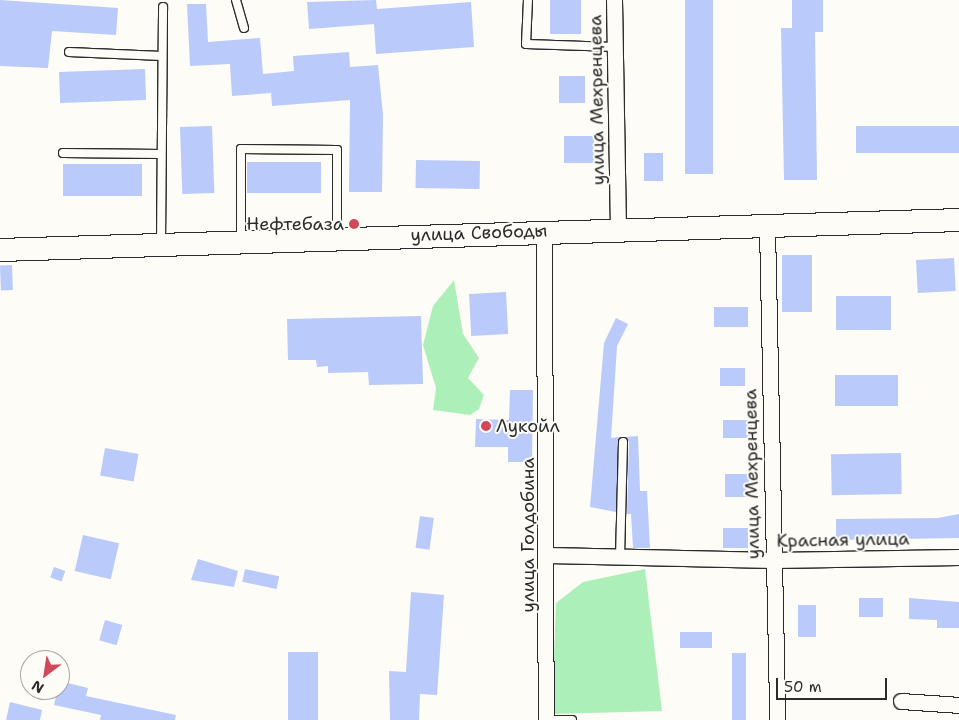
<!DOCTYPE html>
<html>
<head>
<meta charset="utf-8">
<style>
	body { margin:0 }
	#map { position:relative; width:959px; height:720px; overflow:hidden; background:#fdfcf7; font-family:"Shantell Sans",sans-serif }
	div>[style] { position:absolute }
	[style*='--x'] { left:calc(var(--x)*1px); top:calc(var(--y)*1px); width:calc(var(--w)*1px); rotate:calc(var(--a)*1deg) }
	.green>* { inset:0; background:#adefb8 }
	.building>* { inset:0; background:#bacafa; transform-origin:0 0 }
	.roads { filter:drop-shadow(1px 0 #2b2b2b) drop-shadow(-1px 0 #2b2b2b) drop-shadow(0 1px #2b2b2b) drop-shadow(0 -1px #2b2b2b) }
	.lane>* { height:8px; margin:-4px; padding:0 4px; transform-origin:4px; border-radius:4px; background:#fdfcf7 }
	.street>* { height:15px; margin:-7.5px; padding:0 7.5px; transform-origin:7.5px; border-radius:7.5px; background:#fdfcf7 }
	.secondary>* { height:22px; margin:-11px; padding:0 11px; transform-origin:11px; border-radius:11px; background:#fdfcf7 }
	.dots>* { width:14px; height:14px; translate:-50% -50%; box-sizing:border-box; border:2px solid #fdfcf7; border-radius:50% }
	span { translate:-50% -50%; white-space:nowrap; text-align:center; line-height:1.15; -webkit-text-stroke:4px #fdfcf7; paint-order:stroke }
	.street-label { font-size:18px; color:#2b2b2b }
	.poi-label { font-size:18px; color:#2b2b2b }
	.right { translate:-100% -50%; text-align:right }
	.left { translate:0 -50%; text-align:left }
	.north { position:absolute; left:20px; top:650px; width:50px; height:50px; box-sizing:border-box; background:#fdfcf7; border:1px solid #a9a8a5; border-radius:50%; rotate:211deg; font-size:14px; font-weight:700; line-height:20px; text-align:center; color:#2b2b2b }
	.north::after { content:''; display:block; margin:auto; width:18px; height:22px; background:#d1495b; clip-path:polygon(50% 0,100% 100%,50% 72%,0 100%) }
	.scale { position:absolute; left:776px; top:678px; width:111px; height:22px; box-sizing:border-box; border:2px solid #2b2b2b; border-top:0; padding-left:6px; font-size:15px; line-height:18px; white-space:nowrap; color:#2b2b2b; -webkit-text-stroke:4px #fdfcf7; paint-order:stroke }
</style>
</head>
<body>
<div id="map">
	<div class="green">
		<div style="clip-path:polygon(454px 280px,463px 334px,479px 358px,468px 378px,484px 395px,479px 409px,470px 415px,433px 410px,436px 388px,423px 345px,433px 306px)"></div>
		<div style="clip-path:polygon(645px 569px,662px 711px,552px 714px,556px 603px,583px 582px)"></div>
	</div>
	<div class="building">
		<div style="clip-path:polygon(0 0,118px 8px,116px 35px,52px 31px,48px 68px,0 66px)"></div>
		<div style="clip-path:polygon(376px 0,377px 9px,471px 2px,474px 47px,376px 54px,374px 24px,309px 29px,307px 2px)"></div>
		<div style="left:550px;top:0;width:31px;height:34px"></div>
		<div style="left:685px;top:0;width:28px;height:174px"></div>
		<div style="clip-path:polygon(792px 0,823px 0,823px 32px,815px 32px,817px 180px,784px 180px,781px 28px,792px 28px)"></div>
		<div style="clip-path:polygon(187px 4px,206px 4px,208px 42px,260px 38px,263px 74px,294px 71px,293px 56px,349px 52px,350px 67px,378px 65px,383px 115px,382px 192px,349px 192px,350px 100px,272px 106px,271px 93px,232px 96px,230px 64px,190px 66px)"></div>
		<div style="left:145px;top:69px;width:31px;height:86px;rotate:88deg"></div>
		<div style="left:559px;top:76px;width:26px;height:27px"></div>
		<div style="left:212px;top:126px;width:67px;height:32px;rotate:88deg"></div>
		<div style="left:959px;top:126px;width:27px;height:103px;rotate:90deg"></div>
		<div style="left:564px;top:136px;width:30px;height:27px"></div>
		<div style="left:644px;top:153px;width:19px;height:28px"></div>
		<div style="left:416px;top:160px;width:64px;height:28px;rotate:1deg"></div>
		<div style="left:321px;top:162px;width:31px;height:74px;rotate:90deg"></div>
		<div style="left:63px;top:164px;width:79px;height:32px"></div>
		<div style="left:782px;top:255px;width:30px;height:57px"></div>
		<div style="left:954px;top:258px;width:33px;height:38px;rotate:87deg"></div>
		<div style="left:12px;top:265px;width:25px;height:12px;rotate:88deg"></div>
		<div style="left:506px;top:292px;width:42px;height:37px;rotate:87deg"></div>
		<div style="left:836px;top:296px;width:55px;height:34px"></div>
		<div style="left:714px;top:307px;width:34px;height:20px"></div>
		<div style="clip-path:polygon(421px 316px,423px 384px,369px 385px,368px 372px,328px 373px,328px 366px,317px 367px,316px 360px,288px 360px,287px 319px)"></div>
		<div style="clip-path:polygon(616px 318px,628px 324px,617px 346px,611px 438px,620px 437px,616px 512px,590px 507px,604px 343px)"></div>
		<div style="left:720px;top:368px;width:25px;height:18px"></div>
		<div style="left:835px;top:375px;width:63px;height:31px"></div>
		<div style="clip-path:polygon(510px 390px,533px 390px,532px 462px,508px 462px,508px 447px,475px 447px,476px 419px,509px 420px)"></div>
		<div style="left:723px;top:420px;width:29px;height:18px"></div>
		<div style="clip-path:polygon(638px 436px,640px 491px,647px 491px,650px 548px,633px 548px,631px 514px,627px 514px,629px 442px,625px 437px)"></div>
		<div style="left:105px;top:448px;width:34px;height:28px;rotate:10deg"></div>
		<div style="left:901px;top:453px;width:41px;height:70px;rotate:89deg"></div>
		<div style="left:725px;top:474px;width:24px;height:23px"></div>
		<div style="clip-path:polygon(959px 514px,959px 538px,836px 540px,836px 519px,938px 518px)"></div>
		<div style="left:420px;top:516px;width:14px;height:32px;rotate:8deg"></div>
		<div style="left:723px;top:528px;width:25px;height:20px"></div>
		<div style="left:83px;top:535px;width:37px;height:37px;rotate:13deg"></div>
		<div style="clip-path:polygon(198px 559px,238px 571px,234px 587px,191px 580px)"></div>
		<div style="left:54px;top:567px;width:12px;height:11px;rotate:20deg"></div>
		<div style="left:245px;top:569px;width:35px;height:13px;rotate:12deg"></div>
		<div style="clip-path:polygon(411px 592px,444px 595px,437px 695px,420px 694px,419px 720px,390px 720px,389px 671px,406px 672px)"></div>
		<div style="left:859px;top:598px;width:24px;height:19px"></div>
		<div style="clip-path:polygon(909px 598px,959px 602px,959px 628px,937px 628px,937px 620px,909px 619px)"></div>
		<div style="left:798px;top:605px;width:18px;height:32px"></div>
		<div style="left:105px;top:620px;width:18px;height:21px;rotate:16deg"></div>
		<div style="left:680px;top:632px;width:32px;height:16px"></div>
		<div style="left:288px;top:652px;width:30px;height:68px"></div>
		<div style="left:732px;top:653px;width:14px;height:67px"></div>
		<div style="clip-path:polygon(60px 681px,88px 688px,86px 696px,176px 715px,175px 720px,100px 720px,101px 715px,54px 705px)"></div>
		<div style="clip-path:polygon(10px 702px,42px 710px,40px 720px,6px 720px)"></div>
	</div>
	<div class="roads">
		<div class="lane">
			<div style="--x:236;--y:0;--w:29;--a:74"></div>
			<div style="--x:528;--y:0;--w:44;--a:92.6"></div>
			<div style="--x:526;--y:44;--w:89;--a:1.9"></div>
			<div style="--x:69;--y:52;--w:93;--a:2.5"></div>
			<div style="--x:63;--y:153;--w:98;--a:0.6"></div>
			<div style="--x:241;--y:239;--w:90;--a:-90"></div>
			<div style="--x:241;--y:149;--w:96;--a:0.6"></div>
			<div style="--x:337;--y:150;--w:88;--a:90"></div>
			<div style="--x:161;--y:243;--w:236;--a:-89.5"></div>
			<div style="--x:620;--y:557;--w:115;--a:-88.5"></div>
			<div style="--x:546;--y:720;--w:26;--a:0"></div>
		</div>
		<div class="street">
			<div style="--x:614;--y:0;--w:230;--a:89"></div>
			<div style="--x:767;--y:227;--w:493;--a:88.8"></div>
			<div style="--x:544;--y:230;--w:490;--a:89.8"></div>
			<div style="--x:548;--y:555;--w:225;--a:1.3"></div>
			<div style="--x:773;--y:560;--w:186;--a:-0.9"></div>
			<div style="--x:901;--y:701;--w:58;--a:3.9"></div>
		</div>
		<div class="secondary">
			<div style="--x:0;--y:250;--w:959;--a:-1.79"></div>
		</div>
	</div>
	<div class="dots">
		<div style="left:354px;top:224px;background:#d1495b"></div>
		<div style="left:486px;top:426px;background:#d1495b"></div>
	</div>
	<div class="street-label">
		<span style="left:597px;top:100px;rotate:-91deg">улица Мехренцева</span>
		<span style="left:479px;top:233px;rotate:-2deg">улица Свободы</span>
		<span style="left:752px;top:474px;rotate:-91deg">улица Мехренцева</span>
		<span style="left:528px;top:535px;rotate:-90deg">улица Голдобина</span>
		<span style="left:843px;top:540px;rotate:-1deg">Красная улица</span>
	</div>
	<div class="poi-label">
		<span class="right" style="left:344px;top:224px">Нефтебаза</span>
		<span class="left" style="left:496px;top:426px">Лукойл</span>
	</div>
	<div class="north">N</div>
	<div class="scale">50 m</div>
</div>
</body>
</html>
